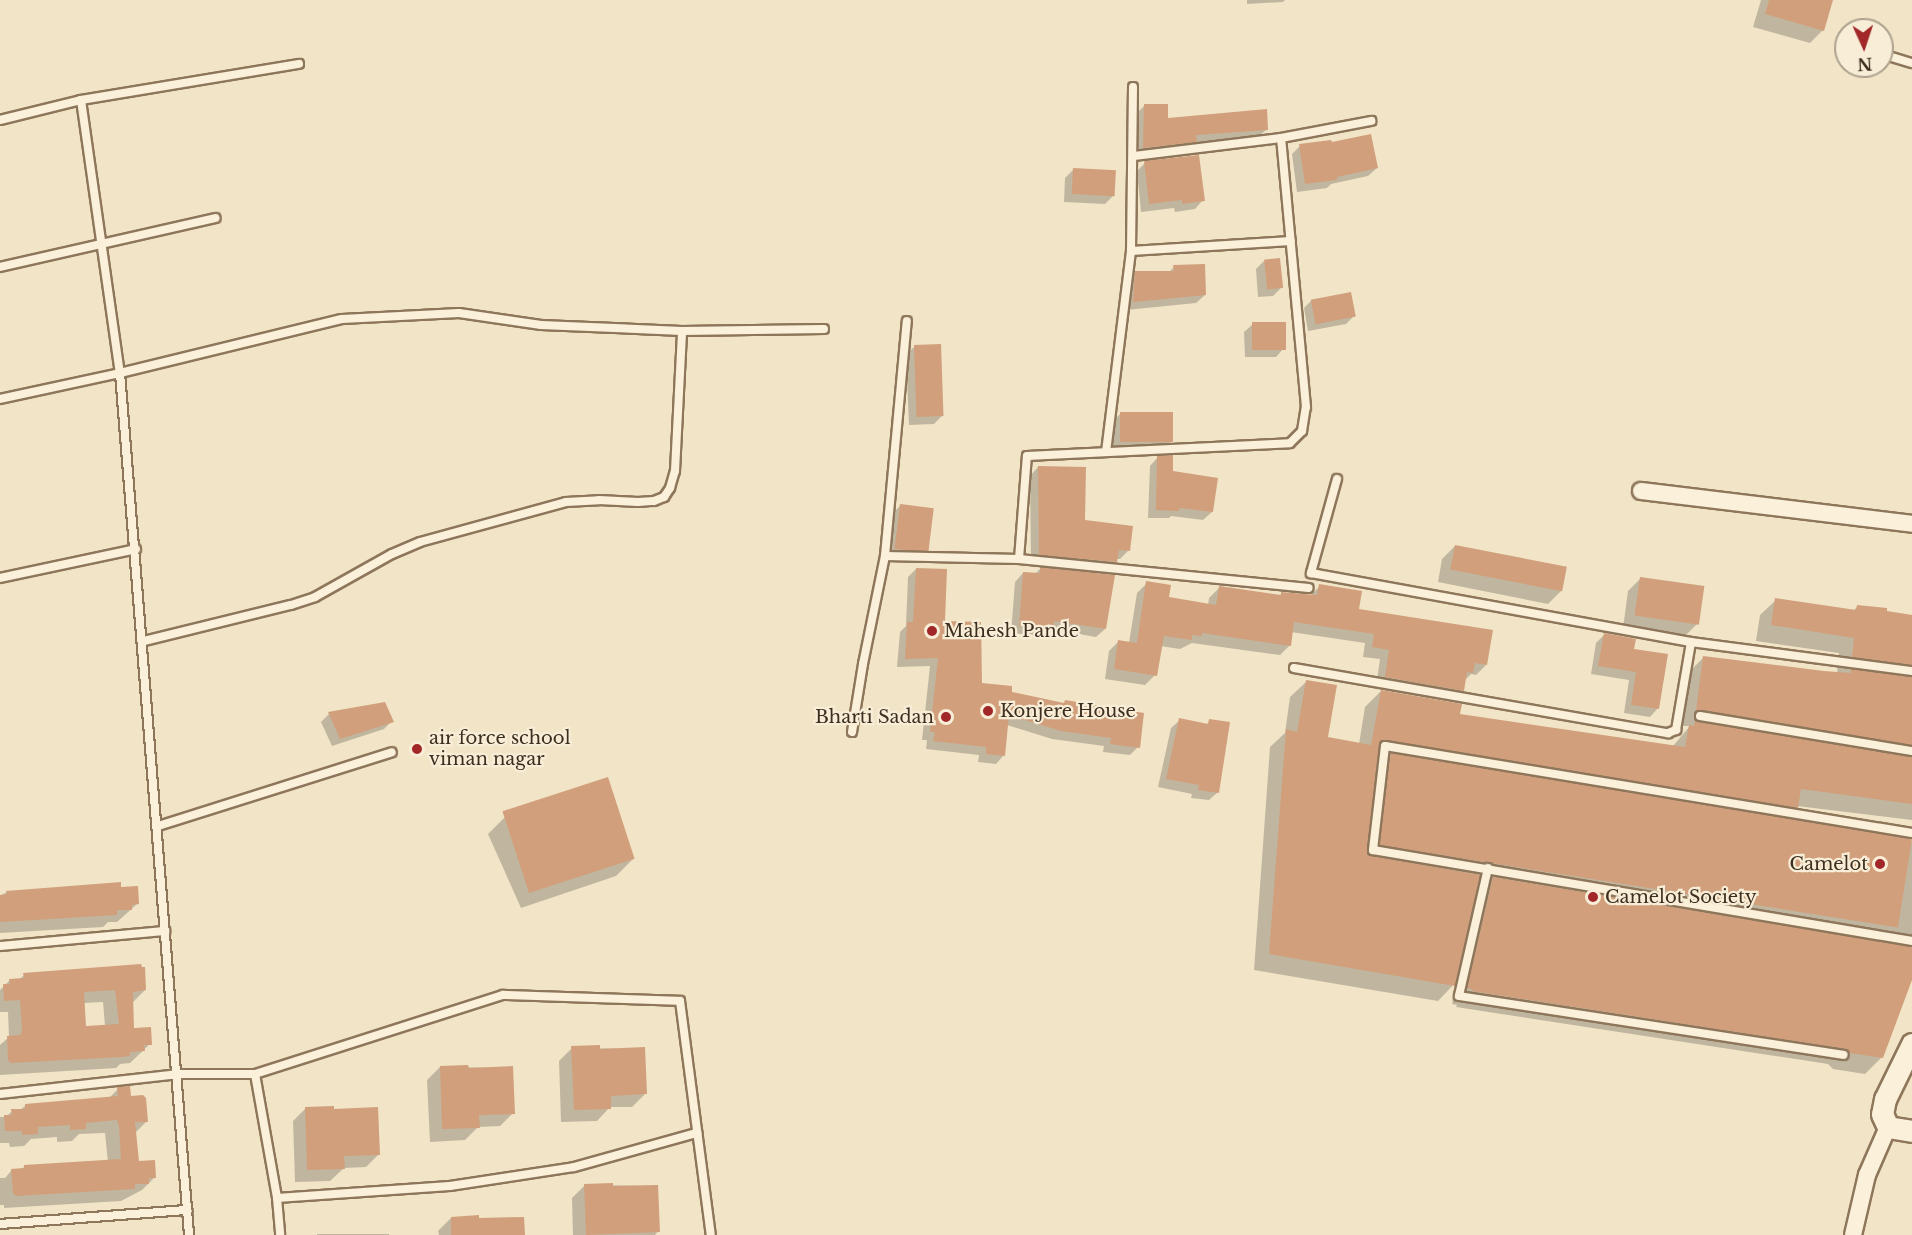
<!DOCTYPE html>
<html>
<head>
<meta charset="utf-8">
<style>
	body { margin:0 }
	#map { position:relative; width:1912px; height:1235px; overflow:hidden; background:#f1e4c7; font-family:"Libre Baskerville",serif }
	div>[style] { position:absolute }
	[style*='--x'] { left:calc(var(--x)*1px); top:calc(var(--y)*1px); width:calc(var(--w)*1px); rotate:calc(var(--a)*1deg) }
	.shadow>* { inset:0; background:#0003; transform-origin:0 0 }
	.building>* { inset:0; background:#d19f7b; transform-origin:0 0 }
	.roads { filter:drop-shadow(2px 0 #8e765b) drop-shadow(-2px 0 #8e765b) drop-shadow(0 2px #8e765b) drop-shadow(0 -2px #8e765b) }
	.service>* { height:8px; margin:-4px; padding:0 4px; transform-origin:4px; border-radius:4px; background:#fbf1db }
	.minor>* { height:16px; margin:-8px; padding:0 8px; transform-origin:8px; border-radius:8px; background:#fbf1db }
	.tertiary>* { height:21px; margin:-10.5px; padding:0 10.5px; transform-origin:10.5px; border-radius:10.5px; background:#fbf1db }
	.dots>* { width:16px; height:16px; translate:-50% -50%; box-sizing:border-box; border:3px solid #f8eed7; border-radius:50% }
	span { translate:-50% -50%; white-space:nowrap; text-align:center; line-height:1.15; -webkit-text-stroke:4.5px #f8eed7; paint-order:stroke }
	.poi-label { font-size:18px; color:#3e2e1f }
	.left { translate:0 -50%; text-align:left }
	.right { translate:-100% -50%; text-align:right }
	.north { position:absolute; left:1834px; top:18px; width:60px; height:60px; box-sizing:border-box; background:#f8eed7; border:2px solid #aea18d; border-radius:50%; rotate:177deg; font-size:16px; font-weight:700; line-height:24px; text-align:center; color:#3e2e1f }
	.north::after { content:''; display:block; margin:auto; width:21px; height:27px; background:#a12728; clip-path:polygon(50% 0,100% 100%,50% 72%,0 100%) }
</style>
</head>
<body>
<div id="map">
	<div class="shadow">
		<div style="clip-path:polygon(1247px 0,1285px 0,1283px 2px,1247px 4px)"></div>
		<div style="clip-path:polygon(1761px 0,1831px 0,1823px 30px,1810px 43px,1753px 27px)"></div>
		<div style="clip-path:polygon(1145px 105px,1166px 119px,1267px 129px,1258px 137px,1194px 143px,1187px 150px,1135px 156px,1137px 113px)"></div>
		<div style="clip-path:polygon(1300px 146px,1377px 168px,1368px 176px,1331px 184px,1327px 188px,1297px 192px,1292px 154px)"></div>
		<div style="clip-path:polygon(1145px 163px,1203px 200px,1195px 209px,1175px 212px,1174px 208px,1141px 212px,1137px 171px)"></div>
		<div style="clip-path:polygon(1073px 170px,1114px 195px,1105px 204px,1064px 202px,1065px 178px)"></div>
		<div style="clip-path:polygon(1264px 261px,1281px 288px,1273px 296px,1258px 297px,1256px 269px)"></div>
		<div style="clip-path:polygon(1174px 267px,1205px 295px,1196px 303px,1126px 310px,1127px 281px,1136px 272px,1168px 273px)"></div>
		<div style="clip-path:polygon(1312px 300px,1354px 316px,1346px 324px,1308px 331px,1304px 308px)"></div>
		<div style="clip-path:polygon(1253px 324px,1284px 348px,1276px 357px,1245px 357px,1244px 332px)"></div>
		<div style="clip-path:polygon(914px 347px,943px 415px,934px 424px,909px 425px,906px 355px)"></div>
		<div style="clip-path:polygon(1120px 414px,1171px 442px,1163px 450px,1112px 449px,1112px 423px)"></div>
		<div style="clip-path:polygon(1158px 457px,1212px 512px,1203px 520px,1171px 516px,1169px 518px,1148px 518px,1150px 466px)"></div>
		<div style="clip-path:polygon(1038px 467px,1083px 521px,1128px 551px,1120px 559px,1116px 559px,1107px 570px,1031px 562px,1030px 476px)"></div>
		<div style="clip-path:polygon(900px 506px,927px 550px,918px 558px,887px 557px,892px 514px)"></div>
		<div style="clip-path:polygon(1455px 546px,1561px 591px,1548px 604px,1438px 582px,1442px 559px)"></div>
		<div style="clip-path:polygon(916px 569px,980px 684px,1010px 693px,1138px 747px,1130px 755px,1103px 752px,1104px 746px,1052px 739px,1007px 725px,1004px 755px,996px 764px,978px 762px,979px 755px,926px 749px,927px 740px,922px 740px,930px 666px,897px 667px,900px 632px,906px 626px,908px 577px)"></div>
		<div style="clip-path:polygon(1040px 569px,1105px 629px,1096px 637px,1050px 629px,1044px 636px,1011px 633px,1015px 582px,1023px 573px,1035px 574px)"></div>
		<div style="clip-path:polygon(1641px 578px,1697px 624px,1684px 637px,1623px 628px,1628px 591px)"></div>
		<div style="clip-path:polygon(1147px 583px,1168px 599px,1208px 605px,1209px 598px,1219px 588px,1279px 596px,1282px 593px,1310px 596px,1320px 586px,1358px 611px,1486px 665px,1476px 675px,1471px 674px,1465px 680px,1463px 690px,1453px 700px,1376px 687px,1380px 659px,1363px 657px,1365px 643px,1291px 632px,1290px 645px,1280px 655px,1192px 643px,1180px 649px,1160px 646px,1155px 675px,1145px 685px,1105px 679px,1109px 651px,1119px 641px,1129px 643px,1137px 593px)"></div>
		<div style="clip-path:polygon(evenodd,1776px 600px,1853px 611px,1857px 607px,1912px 617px,1912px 820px,1797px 806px,1783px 821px,1912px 842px,1912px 976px,1881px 1058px,1865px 1074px,1833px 1069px,1828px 1064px,1456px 1007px,1457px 1005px,1452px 1004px,1457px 981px,1438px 1001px,1254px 970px,1270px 747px,1285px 733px,1290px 697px,1306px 682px,1326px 738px,1359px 744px,1365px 707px,1381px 691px,1459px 715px,1673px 746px,1690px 726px,1681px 726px,1688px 673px,1704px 657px,1837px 674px,1839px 653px,1756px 641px,1760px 615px,1776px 600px,1376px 757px,1387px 759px,1374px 772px,1376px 757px,1776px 600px,1477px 880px,1490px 882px,1473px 898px,1477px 880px)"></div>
		<div style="clip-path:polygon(1604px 635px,1633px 650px,1658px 708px,1650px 717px,1624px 713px,1629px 680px,1591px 674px,1596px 643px)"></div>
		<div style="clip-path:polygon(329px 714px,392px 721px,384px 729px,332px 746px,321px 722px)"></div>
		<div style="clip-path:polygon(1180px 720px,1206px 725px,1210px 721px,1218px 792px,1209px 800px,1191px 798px,1192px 794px,1158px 787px,1171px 728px)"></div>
		<div style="clip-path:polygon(505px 817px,633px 859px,616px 876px,521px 908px,488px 834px)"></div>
		<div style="clip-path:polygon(120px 889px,137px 904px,117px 922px,108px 922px,103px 927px,0 933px,0 896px,7px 892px)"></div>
		<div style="clip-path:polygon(evenodd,24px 975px,145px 990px,132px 1003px,133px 1030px,150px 1044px,130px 1063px,120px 1064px,116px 1068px,0 1075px,0 1045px,9px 1037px,8px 1012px,0 1012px,0 990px,10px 980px,19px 980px,24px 975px,103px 1002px,105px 1026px,85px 1027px,83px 1003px,103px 1002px)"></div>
		<div style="clip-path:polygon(572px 1048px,643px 1049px,645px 1094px,632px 1107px,610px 1107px,597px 1121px,561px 1122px,559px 1061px)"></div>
		<div style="clip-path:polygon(440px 1067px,512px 1068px,513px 1113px,500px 1126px,478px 1127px,465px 1140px,430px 1142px,427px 1080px)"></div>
		<div style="clip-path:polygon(118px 1089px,130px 1097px,147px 1121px,135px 1133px,138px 1163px,155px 1177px,142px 1190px,121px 1201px,4px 1208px,4px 1205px,0 1205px,0 1178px,5px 1178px,12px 1170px,21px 1170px,25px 1166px,108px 1162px,105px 1133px,79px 1134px,72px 1141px,57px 1142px,57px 1137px,31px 1139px,24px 1146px,10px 1147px,9px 1143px,0 1143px,0 1117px,6px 1117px,12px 1111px,20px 1110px,26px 1105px,108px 1099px)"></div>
		<div style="clip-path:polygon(305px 1109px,377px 1109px,379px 1154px,366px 1167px,344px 1168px,330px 1181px,295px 1182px,293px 1121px)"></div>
		<div style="clip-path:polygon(585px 1185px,657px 1186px,658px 1231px,655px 1235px,573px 1235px,572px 1198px)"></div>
		<div style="clip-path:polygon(451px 1218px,523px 1235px,439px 1235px,438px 1231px)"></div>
		<div style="left:317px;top:1234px;width:72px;height:1px"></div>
	</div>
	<div class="building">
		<div style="clip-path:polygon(1769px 0,1833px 0,1824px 31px,1765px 14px)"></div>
		<div style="clip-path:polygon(1144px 104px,1168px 104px,1168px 118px,1267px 109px,1268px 130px,1196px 135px,1197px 142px,1143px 148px)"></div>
		<div style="clip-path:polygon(1371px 134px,1378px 168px,1337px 177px,1337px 180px,1305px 184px,1299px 144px,1331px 140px,1332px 142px)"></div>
		<div style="clip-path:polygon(1199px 155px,1205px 201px,1182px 204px,1182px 200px,1149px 204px,1144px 161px)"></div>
		<div style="left:1073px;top:168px;width:43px;height:26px;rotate:3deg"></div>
		<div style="left:1280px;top:258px;width:30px;height:16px;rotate:84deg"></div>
		<div style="clip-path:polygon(1205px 264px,1206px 295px,1133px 302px,1135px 271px,1174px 271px,1173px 265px)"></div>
		<div style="left:1351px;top:292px;width:25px;height:41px;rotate:79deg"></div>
		<div style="left:1252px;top:322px;width:34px;height:28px"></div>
		<div style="left:941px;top:344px;width:72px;height:27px;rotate:88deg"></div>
		<div style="left:1173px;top:412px;width:30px;height:53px;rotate:90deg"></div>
		<div style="clip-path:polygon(1173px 455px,1173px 471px,1218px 478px,1213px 512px,1179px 508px,1179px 511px,1156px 510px,1157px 456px)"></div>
		<div style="clip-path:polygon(1038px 466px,1086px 467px,1085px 520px,1133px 526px,1130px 551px,1119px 550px,1117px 562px,1039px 555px)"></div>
		<div style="left:900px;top:504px;width:34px;height:45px;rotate:7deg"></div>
		<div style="left:1455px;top:545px;width:114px;height:25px;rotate:11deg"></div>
		<div style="clip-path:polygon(1040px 567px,1115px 575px,1106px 629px,1054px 621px,1054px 628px,1019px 626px,1023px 572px,1040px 573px)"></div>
		<div style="clip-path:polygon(916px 568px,947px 569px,945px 621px,981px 622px,982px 683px,1012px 686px,1012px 692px,1064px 703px,1065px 700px,1144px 713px,1140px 748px,1110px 744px,1111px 738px,1061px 731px,1009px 715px,1005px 756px,986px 754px,986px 747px,933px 741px,935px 732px,930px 732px,938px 658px,905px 659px,907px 622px,913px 622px)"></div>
		<div style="left:1640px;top:577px;width:65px;height:39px;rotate:8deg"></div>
		<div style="clip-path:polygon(1146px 581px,1171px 585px,1169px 597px,1216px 605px,1219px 586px,1281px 595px,1281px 592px,1317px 595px,1319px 584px,1362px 591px,1359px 609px,1493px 630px,1487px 665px,1475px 663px,1473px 673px,1467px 672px,1464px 691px,1385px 677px,1389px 650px,1372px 647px,1374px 634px,1294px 622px,1291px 646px,1202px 633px,1202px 636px,1192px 635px,1192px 640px,1164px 636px,1157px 676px,1114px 669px,1118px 640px,1137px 643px)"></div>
		<div style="clip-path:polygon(1775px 598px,1856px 610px,1857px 605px,1887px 608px,1887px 611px,1912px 615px,1912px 665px,1852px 657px,1854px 638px,1771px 625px)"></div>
		<div style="clip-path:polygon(1604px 633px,1636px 639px,1634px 649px,1668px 654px,1659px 709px,1631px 705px,1636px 672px,1598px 666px)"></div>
		<div style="clip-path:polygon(1703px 656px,1824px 671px,1851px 673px,1851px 669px,1912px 677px,1912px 745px,1701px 710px,1696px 711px)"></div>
		<div style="clip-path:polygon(1306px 680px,1337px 685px,1328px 737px,1371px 745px,1381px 690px,1462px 704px,1460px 714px,1685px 747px,1689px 725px,1694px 726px,1695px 720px,1912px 757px,1912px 804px,1801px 789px,1798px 808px,1383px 740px,1379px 745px,1367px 853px,1372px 856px,1480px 875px,1455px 986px,1269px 954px,1286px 729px,1297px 732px)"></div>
		<div style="clip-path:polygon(385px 702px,394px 722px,340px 739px,328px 712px)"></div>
		<div style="clip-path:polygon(1179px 718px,1208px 724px,1209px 719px,1230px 722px,1219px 793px,1198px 790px,1199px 785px,1166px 779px)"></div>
		<div style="left:1391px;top:753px;width:528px;height:93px;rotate:9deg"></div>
		<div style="left:608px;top:777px;width:86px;height:111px;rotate:72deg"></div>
		<div style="clip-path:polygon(1493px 877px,1912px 947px,1912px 980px,1883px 1058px,1850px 1053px,1845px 1049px,1472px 991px,1472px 989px,1467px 988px)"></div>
		<div style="clip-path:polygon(121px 882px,121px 887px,138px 886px,139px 904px,132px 905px,132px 910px,117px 910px,117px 915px,0 922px,0 895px,7px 894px,6px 891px)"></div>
		<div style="clip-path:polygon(evenodd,141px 964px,142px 967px,145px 967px,146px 990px,133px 992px,133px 995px,134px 1028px,151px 1027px,152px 1045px,144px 1045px,145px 1051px,130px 1052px,130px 1056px,121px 1057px,11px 1063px,8px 1060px,7px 1036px,20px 1035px,22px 1031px,20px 1000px,4px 1001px,3px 984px,10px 984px,9px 979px,24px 978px,23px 973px,141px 964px,115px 990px,119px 1024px,86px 1026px,84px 992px,115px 990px)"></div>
		<div style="clip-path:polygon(600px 1045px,600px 1049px,645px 1047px,647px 1094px,611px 1096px,611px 1109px,574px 1110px,571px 1046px)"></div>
		<div style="clip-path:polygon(468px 1065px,469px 1068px,513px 1066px,515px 1114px,479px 1115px,480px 1128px,442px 1129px,440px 1066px)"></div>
		<div style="clip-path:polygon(130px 1086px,131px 1096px,143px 1095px,146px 1098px,148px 1122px,135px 1122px,139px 1161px,155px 1160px,156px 1178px,149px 1178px,149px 1184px,135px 1184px,135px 1189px,16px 1196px,13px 1193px,11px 1169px,24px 1168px,24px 1165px,121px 1159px,119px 1127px,117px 1120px,86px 1123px,86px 1129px,70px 1130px,70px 1125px,38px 1127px,38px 1134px,22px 1135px,22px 1131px,5px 1131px,4px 1115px,12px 1115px,11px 1109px,25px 1109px,25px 1104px,118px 1096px,117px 1087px)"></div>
		<div style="clip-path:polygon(334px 1106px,334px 1109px,378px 1107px,380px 1155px,344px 1156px,345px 1169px,307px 1170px,305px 1107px)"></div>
		<div style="clip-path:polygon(613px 1183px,613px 1186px,658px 1185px,660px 1232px,586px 1235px,584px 1184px)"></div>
		<div style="clip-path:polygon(479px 1215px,479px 1218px,524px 1217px,525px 1235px,451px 1235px,451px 1217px)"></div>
	</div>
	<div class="roads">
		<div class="service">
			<div style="--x:1882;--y:54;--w:31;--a:17"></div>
			<div style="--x:81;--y:100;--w:276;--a:81.9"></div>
			<div style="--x:120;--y:373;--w:865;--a:85.42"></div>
			<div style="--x:0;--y:120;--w:83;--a:-13.9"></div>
			<div style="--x:81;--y:100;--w:221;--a:-9.4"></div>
			<div style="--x:1134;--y:156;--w:148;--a:-7"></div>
			<div style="--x:1281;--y:138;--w:92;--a:-10.7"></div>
			<div style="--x:1131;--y:251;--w:160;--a:-3.6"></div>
			<div style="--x:0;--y:267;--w:221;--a:-12.8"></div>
			<div style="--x:0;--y:399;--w:123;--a:-12.2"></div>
			<div style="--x:120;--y:373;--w:228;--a:-13.7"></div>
			<div style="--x:342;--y:319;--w:117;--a:-2.9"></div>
			<div style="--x:459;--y:313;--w:83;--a:8.3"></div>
			<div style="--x:541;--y:325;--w:141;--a:2.4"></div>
			<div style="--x:682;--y:331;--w:142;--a:-0.8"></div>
			<div style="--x:1106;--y:452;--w:203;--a:-82.9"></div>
			<div style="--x:1131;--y:251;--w:164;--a:-89.3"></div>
			<div style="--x:1337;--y:479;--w:98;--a:105.5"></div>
			<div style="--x:1311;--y:573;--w:386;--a:10.3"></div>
			<div style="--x:1691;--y:642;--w:223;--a:7.5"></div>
			<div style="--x:885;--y:556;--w:134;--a:1.3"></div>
			<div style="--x:1019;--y:559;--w:291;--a:5.7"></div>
			<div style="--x:1019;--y:559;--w:103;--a:-85.6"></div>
			<div style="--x:1027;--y:456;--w:263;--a:-2.8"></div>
			<div style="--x:1290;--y:443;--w:17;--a:-45"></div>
			<div style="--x:1302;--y:431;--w:24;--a:-81"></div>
			<div style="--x:1306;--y:407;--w:270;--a:-95.3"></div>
			<div style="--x:0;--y:578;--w:139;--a:-12"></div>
			<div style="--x:144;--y:641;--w:151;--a:-13.8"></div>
			<div style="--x:291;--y:605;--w:25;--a:-18"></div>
			<div style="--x:315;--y:597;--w:88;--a:-29.2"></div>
			<div style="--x:392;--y:554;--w:30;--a:-23"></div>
			<div style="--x:420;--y:542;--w:151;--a:-15.3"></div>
			<div style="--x:566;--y:502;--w:33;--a:-3"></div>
			<div style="--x:599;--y:500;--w:39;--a:3"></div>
			<div style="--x:638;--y:502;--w:16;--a:-4"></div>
			<div style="--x:654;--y:501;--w:11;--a:-22"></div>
			<div style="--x:664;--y:497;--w:11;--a:-56"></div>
			<div style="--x:670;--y:488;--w:18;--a:-74"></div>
			<div style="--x:675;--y:471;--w:140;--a:-87.1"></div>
			<div style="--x:1294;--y:668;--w:380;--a:9.9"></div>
			<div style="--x:1668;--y:733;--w:9;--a:-21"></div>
			<div style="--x:1676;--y:730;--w:89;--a:-80.3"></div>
			<div style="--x:1700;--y:716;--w:215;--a:9.4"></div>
			<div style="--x:852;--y:732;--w:69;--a:-80.8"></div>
			<div style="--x:863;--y:664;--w:110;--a:-78.5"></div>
			<div style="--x:885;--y:556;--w:236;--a:-84.7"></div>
			<div style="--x:158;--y:826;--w:245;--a:-17.5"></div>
			<div style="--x:1912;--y:833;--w:534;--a:-170.63"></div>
			<div style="--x:1385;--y:746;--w:105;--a:96.6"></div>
			<div style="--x:1373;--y:850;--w:547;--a:9.58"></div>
			<div style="--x:1488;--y:868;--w:131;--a:102.8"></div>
			<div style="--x:1459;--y:996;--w:389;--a:8.7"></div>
			<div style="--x:0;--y:946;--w:166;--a:-5.2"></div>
			<div style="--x:255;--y:1074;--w:126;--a:79.9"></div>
			<div style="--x:277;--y:1198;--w:37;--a:85"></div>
			<div style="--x:0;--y:1094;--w:178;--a:-6.4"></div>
			<div style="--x:177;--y:1074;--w:78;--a:0"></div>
			<div style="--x:255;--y:1074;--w:260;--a:-17.7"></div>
			<div style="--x:503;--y:995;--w:177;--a:1.9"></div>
			<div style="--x:680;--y:1001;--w:236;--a:82.5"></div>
			<div style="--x:277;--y:1198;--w:173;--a:-4"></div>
			<div style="--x:450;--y:1186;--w:125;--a:-8.7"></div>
			<div style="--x:574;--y:1167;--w:128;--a:-15.5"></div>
			<div style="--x:0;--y:1224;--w:188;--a:-4.3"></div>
		</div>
		<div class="minor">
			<div style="--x:1641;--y:491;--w:273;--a:6.9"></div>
			<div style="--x:1853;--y:1235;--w:62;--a:-76.9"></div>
			<div style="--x:1867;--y:1175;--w:52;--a:-66.4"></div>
		</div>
		<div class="tertiary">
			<div style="--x:1912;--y:1044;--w:61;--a:116.1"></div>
			<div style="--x:1885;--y:1099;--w:15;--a:101"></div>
			<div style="--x:1882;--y:1114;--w:14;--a:65"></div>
			<div style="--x:1888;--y:1127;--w:24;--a:9"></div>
		</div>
	</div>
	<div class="dots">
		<div style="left:932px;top:631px;background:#a12728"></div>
		<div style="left:988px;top:711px;background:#a12728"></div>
		<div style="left:946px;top:717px;background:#a12728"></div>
		<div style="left:417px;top:749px;background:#a12728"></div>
		<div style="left:1880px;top:864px;background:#a12728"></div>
		<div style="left:1593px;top:897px;background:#a12728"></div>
	</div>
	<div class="poi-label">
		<span class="left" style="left:944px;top:631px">Mahesh Pande</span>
		<span class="left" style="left:1000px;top:711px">Konjere House</span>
		<span class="right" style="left:934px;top:717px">Bharti Sadan</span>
		<span class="left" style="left:429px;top:749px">air force school<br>viman nagar</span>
		<span class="right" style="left:1868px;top:864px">Camelot</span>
		<span class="left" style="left:1605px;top:897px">Camelot Society</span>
	</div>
	<div class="north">N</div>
</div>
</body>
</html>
